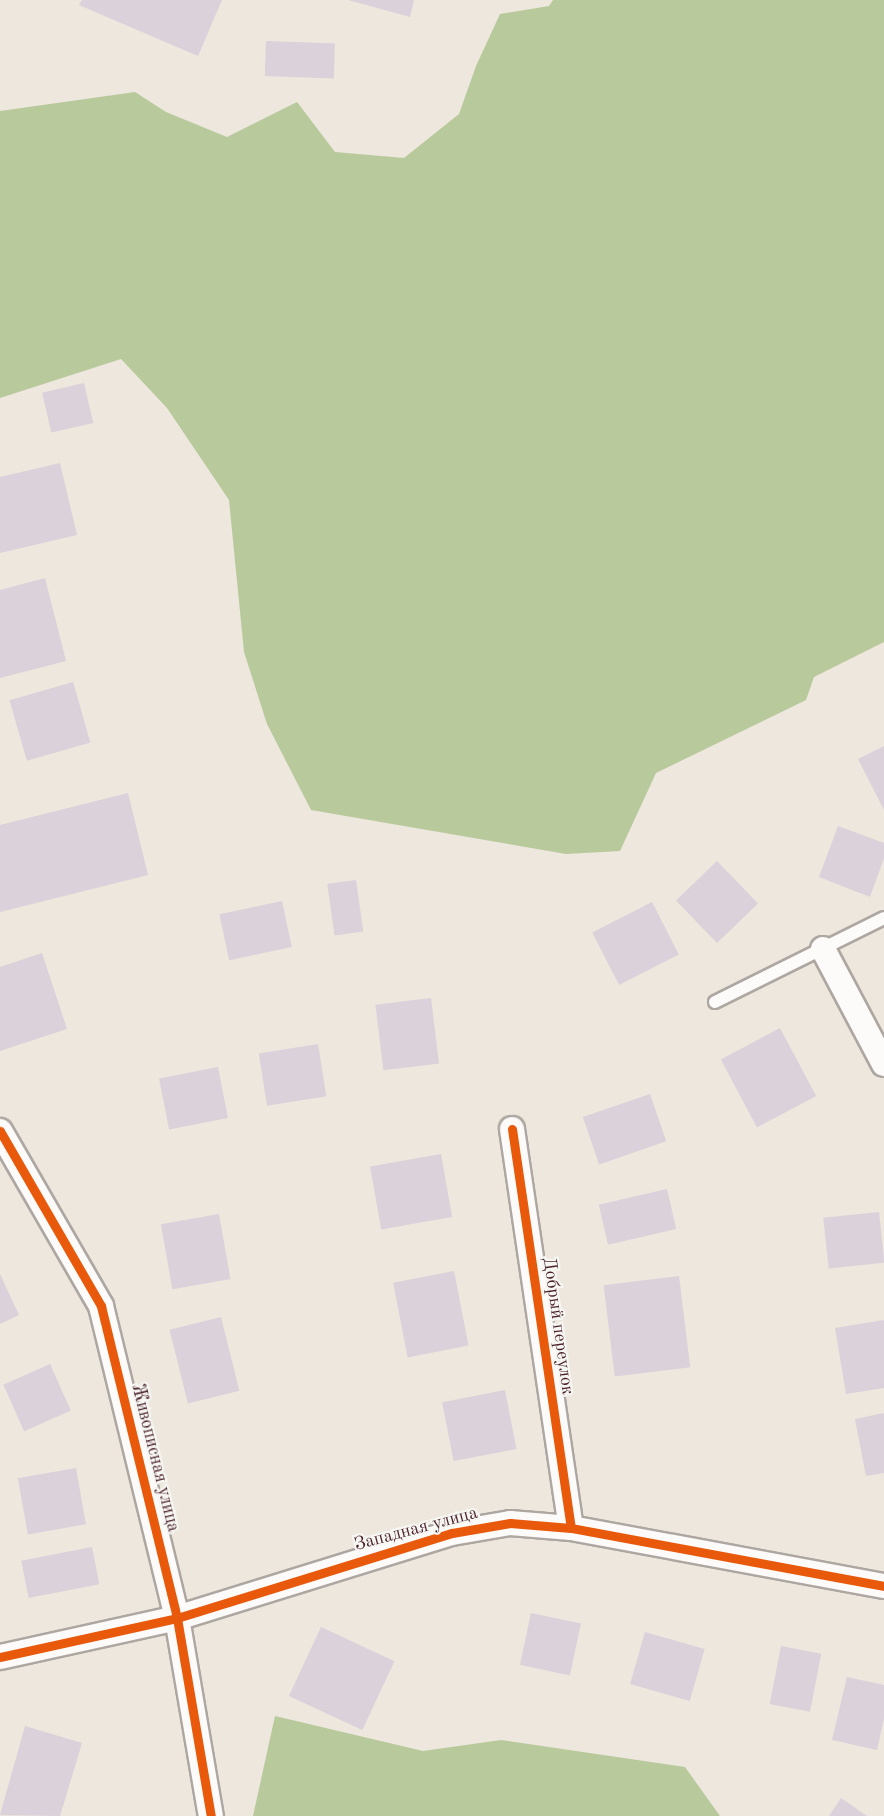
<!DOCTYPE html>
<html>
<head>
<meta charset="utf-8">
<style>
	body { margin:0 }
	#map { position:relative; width:884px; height:1816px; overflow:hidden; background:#ede7dd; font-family:"Old Standard TT",serif }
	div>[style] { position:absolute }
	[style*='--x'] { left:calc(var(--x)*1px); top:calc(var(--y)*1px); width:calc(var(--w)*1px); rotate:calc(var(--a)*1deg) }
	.forest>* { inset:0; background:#b8c99c }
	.building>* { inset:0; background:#dad1da; transform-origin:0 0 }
	.roads { filter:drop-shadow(2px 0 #aea6a1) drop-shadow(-2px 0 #aea6a1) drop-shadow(0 2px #aea6a1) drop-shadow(0 -2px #aea6a1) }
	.service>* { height:12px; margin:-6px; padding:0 6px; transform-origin:6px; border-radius:6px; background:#fcfbfa }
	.minor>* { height:24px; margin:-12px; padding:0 12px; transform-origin:12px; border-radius:12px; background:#fcfbfa }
	.cycleway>* { height:9px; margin:-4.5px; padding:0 4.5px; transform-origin:4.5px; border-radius:4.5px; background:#e8590c }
	span { translate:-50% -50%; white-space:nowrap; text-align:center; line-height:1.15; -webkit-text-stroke:4.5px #f6f6f2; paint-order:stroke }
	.street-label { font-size:18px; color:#4a1f2b }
</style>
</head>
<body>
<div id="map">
	<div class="forest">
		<div style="clip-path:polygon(553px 0,884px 0,884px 642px,814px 677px,806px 700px,656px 773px,620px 851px,566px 854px,311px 810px,267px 724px,244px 652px,229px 500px,167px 408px,121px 359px,0 398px,0 111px,135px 92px,166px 112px,227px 137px,297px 102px,335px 152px,404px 158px,459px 114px,476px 66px,500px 14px,549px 6px)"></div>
		<div style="clip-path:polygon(275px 1716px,423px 1751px,501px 1740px,685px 1767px,720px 1816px,253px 1816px)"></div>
	</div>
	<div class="building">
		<div style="clip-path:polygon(82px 0,222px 0,198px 56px,79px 5px)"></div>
		<div style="clip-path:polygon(348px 0,414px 0,410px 17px)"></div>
		<div style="left:266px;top:41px;width:69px;height:35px;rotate:2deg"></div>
		<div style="left:84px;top:383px;width:41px;height:43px;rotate:77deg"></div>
		<div style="clip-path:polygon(60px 463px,77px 535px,0 553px,0 477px)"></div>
		<div style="clip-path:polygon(45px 578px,66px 661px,0 678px,0 590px)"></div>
		<div style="left:73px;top:682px;width:63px;height:66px;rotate:74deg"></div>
		<div style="clip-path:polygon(884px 746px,884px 810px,858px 759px)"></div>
		<div style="clip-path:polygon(128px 793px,148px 875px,0 912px,0 825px)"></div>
		<div style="clip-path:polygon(838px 826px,884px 843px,884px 858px,870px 897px,819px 877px)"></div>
		<div style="left:717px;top:861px;width:59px;height:57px;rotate:46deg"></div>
		<div style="left:356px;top:880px;width:52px;height:29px;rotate:82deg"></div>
		<div style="left:282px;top:901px;width:47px;height:64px;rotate:78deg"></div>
		<div style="left:652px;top:902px;width:59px;height:67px;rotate:63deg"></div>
		<div style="clip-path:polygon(42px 953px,67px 1029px,0 1051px,0 967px)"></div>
		<div style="left:431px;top:998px;width:66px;height:56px;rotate:83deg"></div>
		<div style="left:780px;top:1028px;width:77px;height:67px;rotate:62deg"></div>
		<div style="left:318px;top:1044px;width:53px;height:60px;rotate:81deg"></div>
		<div style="left:218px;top:1067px;width:52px;height:60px;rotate:79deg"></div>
		<div style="left:650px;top:1094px;width:50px;height:71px;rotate:71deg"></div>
		<div style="left:441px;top:1154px;width:64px;height:72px;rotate:80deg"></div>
		<div style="left:667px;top:1189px;width:41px;height:70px;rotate:77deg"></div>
		<div style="left:879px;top:1212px;width:51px;height:56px;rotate:84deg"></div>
		<div style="left:219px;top:1214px;width:66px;height:59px;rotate:80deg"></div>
		<div style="left:454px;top:1271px;width:76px;height:62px;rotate:79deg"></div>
		<div style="clip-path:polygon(0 1274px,19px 1315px,0 1324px)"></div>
		<div style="left:679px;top:1276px;width:92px;height:76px;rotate:83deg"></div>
		<div style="left:221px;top:1317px;width:76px;height:53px;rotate:76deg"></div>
		<div style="clip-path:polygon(884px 1320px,884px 1388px,846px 1394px,835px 1328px)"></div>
		<div style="left:50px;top:1364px;width:51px;height:51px;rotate:66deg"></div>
		<div style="left:505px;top:1390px;width:60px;height:64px;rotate:79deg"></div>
		<div style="clip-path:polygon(884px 1413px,884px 1473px,866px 1476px,855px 1419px)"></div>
		<div style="left:76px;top:1468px;width:57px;height:59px;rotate:80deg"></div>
		<div style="left:92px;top:1547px;width:38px;height:72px;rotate:79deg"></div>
		<div style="left:531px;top:1613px;width:51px;height:53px;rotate:12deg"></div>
		<div style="left:321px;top:1627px;width:81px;height:76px;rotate:25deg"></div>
		<div style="left:645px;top:1632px;width:62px;height:54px;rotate:16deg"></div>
		<div style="left:781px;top:1646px;width:41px;height:59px;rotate:11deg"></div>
		<div style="clip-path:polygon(847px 1677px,884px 1685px,884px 1718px,877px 1750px,832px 1740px)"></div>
		<div style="clip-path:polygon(25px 1726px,82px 1743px,60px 1816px,0 1815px)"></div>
		<div style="clip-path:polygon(841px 1798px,867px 1816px,829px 1816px)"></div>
	</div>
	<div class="roads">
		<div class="service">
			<div style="--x:715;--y:1002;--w:189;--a:-26.4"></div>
		</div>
		<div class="minor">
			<div style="--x:823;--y:949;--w:130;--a:62.1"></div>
			<div style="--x:512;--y:1129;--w:403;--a:81.6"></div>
			<div style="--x:0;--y:1131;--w:202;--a:60"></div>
			<div style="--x:101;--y:1306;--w:321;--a:76.3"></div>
			<div style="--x:177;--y:1618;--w:201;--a:80.3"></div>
			<div style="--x:0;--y:1657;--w:181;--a:-12.4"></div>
			<div style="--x:177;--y:1618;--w:288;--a:-17.2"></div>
			<div style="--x:452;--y:1533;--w:59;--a:-9.8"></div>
			<div style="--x:510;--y:1523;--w:61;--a:4.7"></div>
			<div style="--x:571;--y:1528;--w:318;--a:10.5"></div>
		</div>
	</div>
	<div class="cycleway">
		<div style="--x:512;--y:1129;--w:403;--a:81.6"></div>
		<div style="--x:0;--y:1131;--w:202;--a:60"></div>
		<div style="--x:101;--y:1306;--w:321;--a:76.3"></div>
		<div style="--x:177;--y:1618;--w:201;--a:80.3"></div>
		<div style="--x:0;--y:1657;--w:181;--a:-12.4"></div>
		<div style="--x:177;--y:1618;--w:288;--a:-17.2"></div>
		<div style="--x:452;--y:1533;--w:59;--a:-9.8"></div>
		<div style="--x:510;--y:1523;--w:61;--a:4.7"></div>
		<div style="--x:571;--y:1528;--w:318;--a:10.5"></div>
	</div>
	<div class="street-label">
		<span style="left:558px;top:1326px;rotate:82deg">Добрый переулок</span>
		<span style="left:155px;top:1458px;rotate:76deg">Живописная улица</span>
		<span style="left:416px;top:1529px;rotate:-15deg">Западная улица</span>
	</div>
</div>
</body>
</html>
